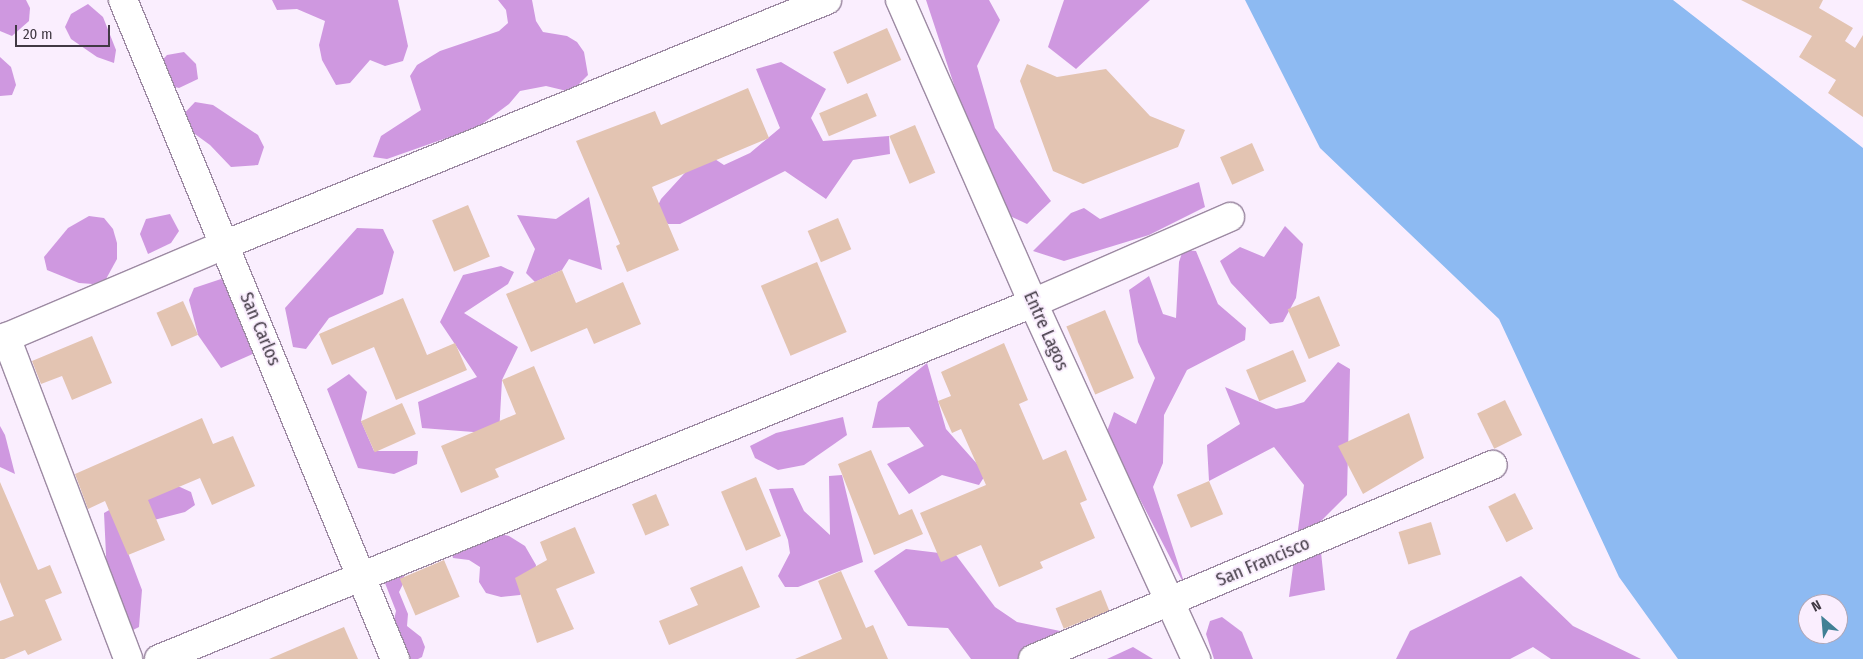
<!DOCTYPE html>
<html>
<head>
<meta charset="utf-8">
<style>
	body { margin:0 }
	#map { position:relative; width:1863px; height:659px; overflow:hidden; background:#faeefe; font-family:"Fira Sans Condensed",sans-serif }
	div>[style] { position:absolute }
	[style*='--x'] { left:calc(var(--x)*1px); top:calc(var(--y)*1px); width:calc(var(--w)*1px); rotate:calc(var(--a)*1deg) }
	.forest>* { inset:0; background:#cf98e0 }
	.water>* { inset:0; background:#8dbaf2 }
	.building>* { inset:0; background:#e3c4b2; transform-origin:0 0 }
	.roads { filter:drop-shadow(1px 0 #9d8aa3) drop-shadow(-1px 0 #9d8aa3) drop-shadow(0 1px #9d8aa3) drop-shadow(0 -1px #9d8aa3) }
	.minor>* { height:28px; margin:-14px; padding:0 14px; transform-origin:14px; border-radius:14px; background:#fff }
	span { translate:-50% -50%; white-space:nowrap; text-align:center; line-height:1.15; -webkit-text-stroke:4px #faeefe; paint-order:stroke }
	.street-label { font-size:18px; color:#413944 }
	.north { position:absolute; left:1798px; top:594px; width:50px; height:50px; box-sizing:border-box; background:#faeefe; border:1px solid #b0a6b4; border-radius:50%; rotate:333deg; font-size:14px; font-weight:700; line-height:20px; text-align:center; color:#413944 }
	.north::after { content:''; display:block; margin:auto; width:18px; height:22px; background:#418095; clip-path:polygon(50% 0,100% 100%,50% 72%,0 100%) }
	.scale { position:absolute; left:15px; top:25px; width:95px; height:22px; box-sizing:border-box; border:2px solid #413944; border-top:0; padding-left:6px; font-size:15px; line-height:18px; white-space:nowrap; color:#413944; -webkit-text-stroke:4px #faeefe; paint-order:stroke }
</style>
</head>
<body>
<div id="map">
	<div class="forest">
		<div style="clip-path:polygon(0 0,26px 0,30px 8px,29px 21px,12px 36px,0 31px)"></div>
		<div style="clip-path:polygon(272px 0,398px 0,408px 46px,403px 61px,385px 66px,370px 60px,350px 83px,336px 85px,322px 60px,319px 45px,325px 21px,297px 9px,277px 10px)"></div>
		<div style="clip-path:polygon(498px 0,532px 0,536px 21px,543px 32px,567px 36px,577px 42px,584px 52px,588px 75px,571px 92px,546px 86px,520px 91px,509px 104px,482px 124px,458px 134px,387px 159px,373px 157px,381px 136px,421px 110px,410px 76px,417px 65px,440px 51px,499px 31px,508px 23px,506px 10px)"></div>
		<div style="clip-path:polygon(926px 0,989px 0,1000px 20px,977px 66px,995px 128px,1051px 201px,1027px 224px,995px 209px)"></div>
		<div style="clip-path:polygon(1064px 0,1150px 0,1076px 69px,1048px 47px)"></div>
		<div style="clip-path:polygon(88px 4px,103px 17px,116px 50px,114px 63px,97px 57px,71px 39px,65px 27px,71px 14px)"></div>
		<div style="clip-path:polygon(184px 52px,196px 64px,198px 79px,179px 88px,163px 84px,157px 66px,167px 55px)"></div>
		<div style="clip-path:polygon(0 57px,11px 67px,16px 85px,12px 95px,0 96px)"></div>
		<div style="clip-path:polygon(781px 62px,826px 89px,811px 118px,823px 141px,889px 136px,890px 154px,853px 160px,826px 199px,785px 171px,680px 224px,668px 224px,655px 212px,661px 199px,704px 152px,724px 165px,750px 153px,780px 128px,756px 69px)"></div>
		<div style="clip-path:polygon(195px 102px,213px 105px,258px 135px,264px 147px,258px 165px,231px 167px,210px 145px,177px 121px)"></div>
		<div style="clip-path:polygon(1199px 182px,1205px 207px,1149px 235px,1064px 261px,1033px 251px,1071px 213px,1084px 208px,1100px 219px)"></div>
		<div style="clip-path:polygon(589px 197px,602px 270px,569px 259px,562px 270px,535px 282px,526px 273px,535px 249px,517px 215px,556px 219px)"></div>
		<div style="clip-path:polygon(170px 214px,179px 231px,171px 243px,148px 254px,140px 234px,146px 219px)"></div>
		<div style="clip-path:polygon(89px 216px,104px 218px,113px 229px,117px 243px,117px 259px,106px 279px,93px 284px,79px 283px,47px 270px,44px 257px,68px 228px)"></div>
		<div style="clip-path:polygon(1285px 226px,1303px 244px,1296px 298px,1283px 322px,1270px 324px,1231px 283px,1220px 261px,1240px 247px,1264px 257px)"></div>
		<div style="clip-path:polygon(357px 228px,383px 229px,394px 252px,383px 294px,329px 318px,306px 349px,293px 347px,285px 308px)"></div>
		<div style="clip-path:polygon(1183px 250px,1196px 251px,1218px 304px,1246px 328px,1245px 340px,1187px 370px,1164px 415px,1163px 463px,1153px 487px,1186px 588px,1106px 434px,1114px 412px,1136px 424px,1155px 378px,1138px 342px,1129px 290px,1149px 276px,1163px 314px,1176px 318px,1179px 262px)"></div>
		<div style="clip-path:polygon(501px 266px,514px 272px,508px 284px,464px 313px,518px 347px,502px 380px,499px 434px,422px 428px,418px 402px,477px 377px,440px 322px,463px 275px)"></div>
		<div style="clip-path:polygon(221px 279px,241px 295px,255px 353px,221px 368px,198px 335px,189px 300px,194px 288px)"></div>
		<div style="clip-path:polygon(1338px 362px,1350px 369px,1347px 495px,1318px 524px,1325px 590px,1289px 597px,1304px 485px,1274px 447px,1209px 481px,1207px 445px,1240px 424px,1225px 387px,1276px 409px,1291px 406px,1304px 402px)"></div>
		<div style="clip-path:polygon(927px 363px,946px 429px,986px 474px,979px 485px,942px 475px,909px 494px,887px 464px,924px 446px,909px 427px,872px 428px,878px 402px)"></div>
		<div style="clip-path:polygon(349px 374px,367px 392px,361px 421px,374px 451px,418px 451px,417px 464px,394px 474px,358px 468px,327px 389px)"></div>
		<div style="clip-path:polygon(843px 417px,847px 435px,804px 465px,778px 470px,755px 458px,750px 446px,776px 433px)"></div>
		<div style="clip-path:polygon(0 426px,5px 435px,15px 474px,0 467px)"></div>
		<div style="clip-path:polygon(842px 475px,863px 562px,798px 587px,785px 587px,778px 576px,790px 553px,788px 540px,769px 489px,793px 488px,804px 511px,830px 535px,829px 476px)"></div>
		<div style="clip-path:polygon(153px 485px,180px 487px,191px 492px,195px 505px,185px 512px,119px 529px,142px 590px,139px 627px,127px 633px,109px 618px,104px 513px)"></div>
		<div style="clip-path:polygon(493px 532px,509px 536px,525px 546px,536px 565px,534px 583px,520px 595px,501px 597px,486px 593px,479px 582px,480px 567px,469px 560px,453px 558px,450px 544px)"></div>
		<div style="clip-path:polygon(906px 549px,956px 555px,995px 607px,1017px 622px,1065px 632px,1054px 659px,971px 659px,948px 628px,908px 626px,874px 571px)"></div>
		<div style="clip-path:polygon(402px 569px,405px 580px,399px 592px,408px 614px,407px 626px,421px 637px,425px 647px,422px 657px,418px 659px,402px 659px,400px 631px,394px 620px,396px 611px,381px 573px)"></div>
		<div style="clip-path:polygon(1521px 576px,1573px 626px,1641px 659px,1551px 659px,1533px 647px,1510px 659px,1396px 659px,1410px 631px)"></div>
		<div style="clip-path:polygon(1222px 617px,1242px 632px,1253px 659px,1214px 659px,1206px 634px,1210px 621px)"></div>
		<div style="clip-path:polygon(1133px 647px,1153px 659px,1107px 659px)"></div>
	</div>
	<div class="water">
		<div style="clip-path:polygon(evenodd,1245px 0,1673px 0,1863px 148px,1863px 659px,1678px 659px,1619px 577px,1499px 319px,1320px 148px,1245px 0,1808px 604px,1838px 604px,1838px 634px,1808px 634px,1808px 604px)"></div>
	</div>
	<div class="building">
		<div style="clip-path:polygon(1741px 0,1823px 0,1819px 8px,1853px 28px,1845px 41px,1855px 48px,1863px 35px,1863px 117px,1828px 93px,1836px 80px,1799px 57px,1812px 36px)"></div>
		<div style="left:887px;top:28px;width:35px;height:59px;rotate:66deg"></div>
		<div style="clip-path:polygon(1027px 64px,1057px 77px,1106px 69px,1150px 116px,1185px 130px,1178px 147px,1083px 184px,1053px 171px,1020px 81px)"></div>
		<div style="clip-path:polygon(748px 88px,769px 138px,652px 187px,679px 250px,627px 272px,616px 246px,620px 244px,576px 141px,655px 111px,661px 125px)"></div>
		<div style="left:867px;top:93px;width:25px;height:52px;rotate:67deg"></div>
		<div style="left:915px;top:125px;width:52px;height:28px;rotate:67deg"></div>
		<div style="left:1252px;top:143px;width:30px;height:35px;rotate:66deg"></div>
		<div style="left:468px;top:205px;width:56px;height:39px;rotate:67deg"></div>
		<div style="left:838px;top:218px;width:34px;height:33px;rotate:67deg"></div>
		<div style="left:817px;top:262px;width:76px;height:61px;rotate:67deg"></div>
		<div style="clip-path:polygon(562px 270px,576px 303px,623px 282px,641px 324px,594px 344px,587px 328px,531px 352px,506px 294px)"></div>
		<div style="left:1319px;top:296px;width:54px;height:34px;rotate:67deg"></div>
		<div style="clip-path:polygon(403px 298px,427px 355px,455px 343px,467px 370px,396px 400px,374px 347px,332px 365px,319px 334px)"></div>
		<div style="left:183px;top:301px;width:37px;height:29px;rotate:66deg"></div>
		<div style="left:1105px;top:310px;width:74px;height:42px;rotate:67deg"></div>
		<div style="clip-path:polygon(92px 336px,112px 383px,72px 400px,62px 376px,41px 384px,32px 361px)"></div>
		<div style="clip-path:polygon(1004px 343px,1028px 400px,1019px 404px,1043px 460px,1066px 450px,1087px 500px,1080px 503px,1095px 538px,1040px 562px,1043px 568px,999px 587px,981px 545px,941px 562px,920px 513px,986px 485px,961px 429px,952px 433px,938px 401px,951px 396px,941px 372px)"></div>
		<div style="left:1293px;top:350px;width:34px;height:51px;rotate:67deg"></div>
		<div style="clip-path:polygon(534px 366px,565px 439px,495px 469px,499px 477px,461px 493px,441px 446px,516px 414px,502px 380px)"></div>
		<div style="left:1505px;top:400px;width:39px;height:31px;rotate:64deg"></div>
		<div style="left:402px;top:403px;width:34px;height:45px;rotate:66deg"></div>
		<div style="clip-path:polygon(1409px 413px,1424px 458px,1363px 494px,1338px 446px)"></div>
		<div style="clip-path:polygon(202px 418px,213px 444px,233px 436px,255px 486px,212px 505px,200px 478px,148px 500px,165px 540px,128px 555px,105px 501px,88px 509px,75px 474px)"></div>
		<div style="clip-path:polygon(871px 450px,899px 515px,912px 509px,923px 534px,874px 555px,838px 464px)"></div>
		<div style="left:756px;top:477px;width:64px;height:38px;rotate:67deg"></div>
		<div style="left:1209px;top:481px;width:36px;height:35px;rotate:67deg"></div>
		<div style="clip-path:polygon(0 482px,38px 570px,50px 565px,62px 593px,45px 600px,62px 640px,28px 655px,25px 650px,4px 659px,0 659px,0 621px,14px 616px,0 582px)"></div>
		<div style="left:1515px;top:493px;width:40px;height:30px;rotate:63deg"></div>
		<div style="left:656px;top:494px;width:34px;height:26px;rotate:67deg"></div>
		<div style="left:1431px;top:522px;width:34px;height:34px;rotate:73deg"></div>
		<div style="clip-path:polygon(575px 527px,595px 573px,556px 589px,574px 629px,537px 643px,515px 578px,547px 560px,540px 542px)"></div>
		<div style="left:444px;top:560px;width:40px;height:48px;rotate:67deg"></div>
		<div style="clip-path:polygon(742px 566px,760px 607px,669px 645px,659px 621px,698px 605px,690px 588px)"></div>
		<div style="clip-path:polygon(841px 571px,866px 628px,873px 625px,888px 659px,795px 659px,842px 639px,818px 581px)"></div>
		<div style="left:1101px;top:590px;width:22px;height:49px;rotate:68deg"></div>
		<div style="clip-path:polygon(344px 627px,358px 659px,269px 659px)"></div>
	</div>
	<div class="roads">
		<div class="minor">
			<div style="--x:123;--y:0;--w:713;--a:67.57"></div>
			<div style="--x:900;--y:0;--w:331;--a:66.3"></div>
			<div style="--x:1033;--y:303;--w:392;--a:65.4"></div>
			<div style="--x:6;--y:337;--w:344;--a:69.2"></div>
			<div style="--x:0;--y:340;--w:243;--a:-23"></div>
			<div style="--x:224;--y:245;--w:651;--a:-22.11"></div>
			<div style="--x:159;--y:659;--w:944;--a:-22.16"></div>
			<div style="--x:1033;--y:303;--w:215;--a:-23.6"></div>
			<div style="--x:1033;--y:659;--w:499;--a:-22.9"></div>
		</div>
	</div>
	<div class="street-label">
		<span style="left:260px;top:329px;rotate:67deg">San Carlos</span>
		<span style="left:1046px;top:331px;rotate:66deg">Entre Lagos</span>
		<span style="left:1263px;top:562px;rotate:-23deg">San Francisco</span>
	</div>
	<div class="north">N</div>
	<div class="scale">20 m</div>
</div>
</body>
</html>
